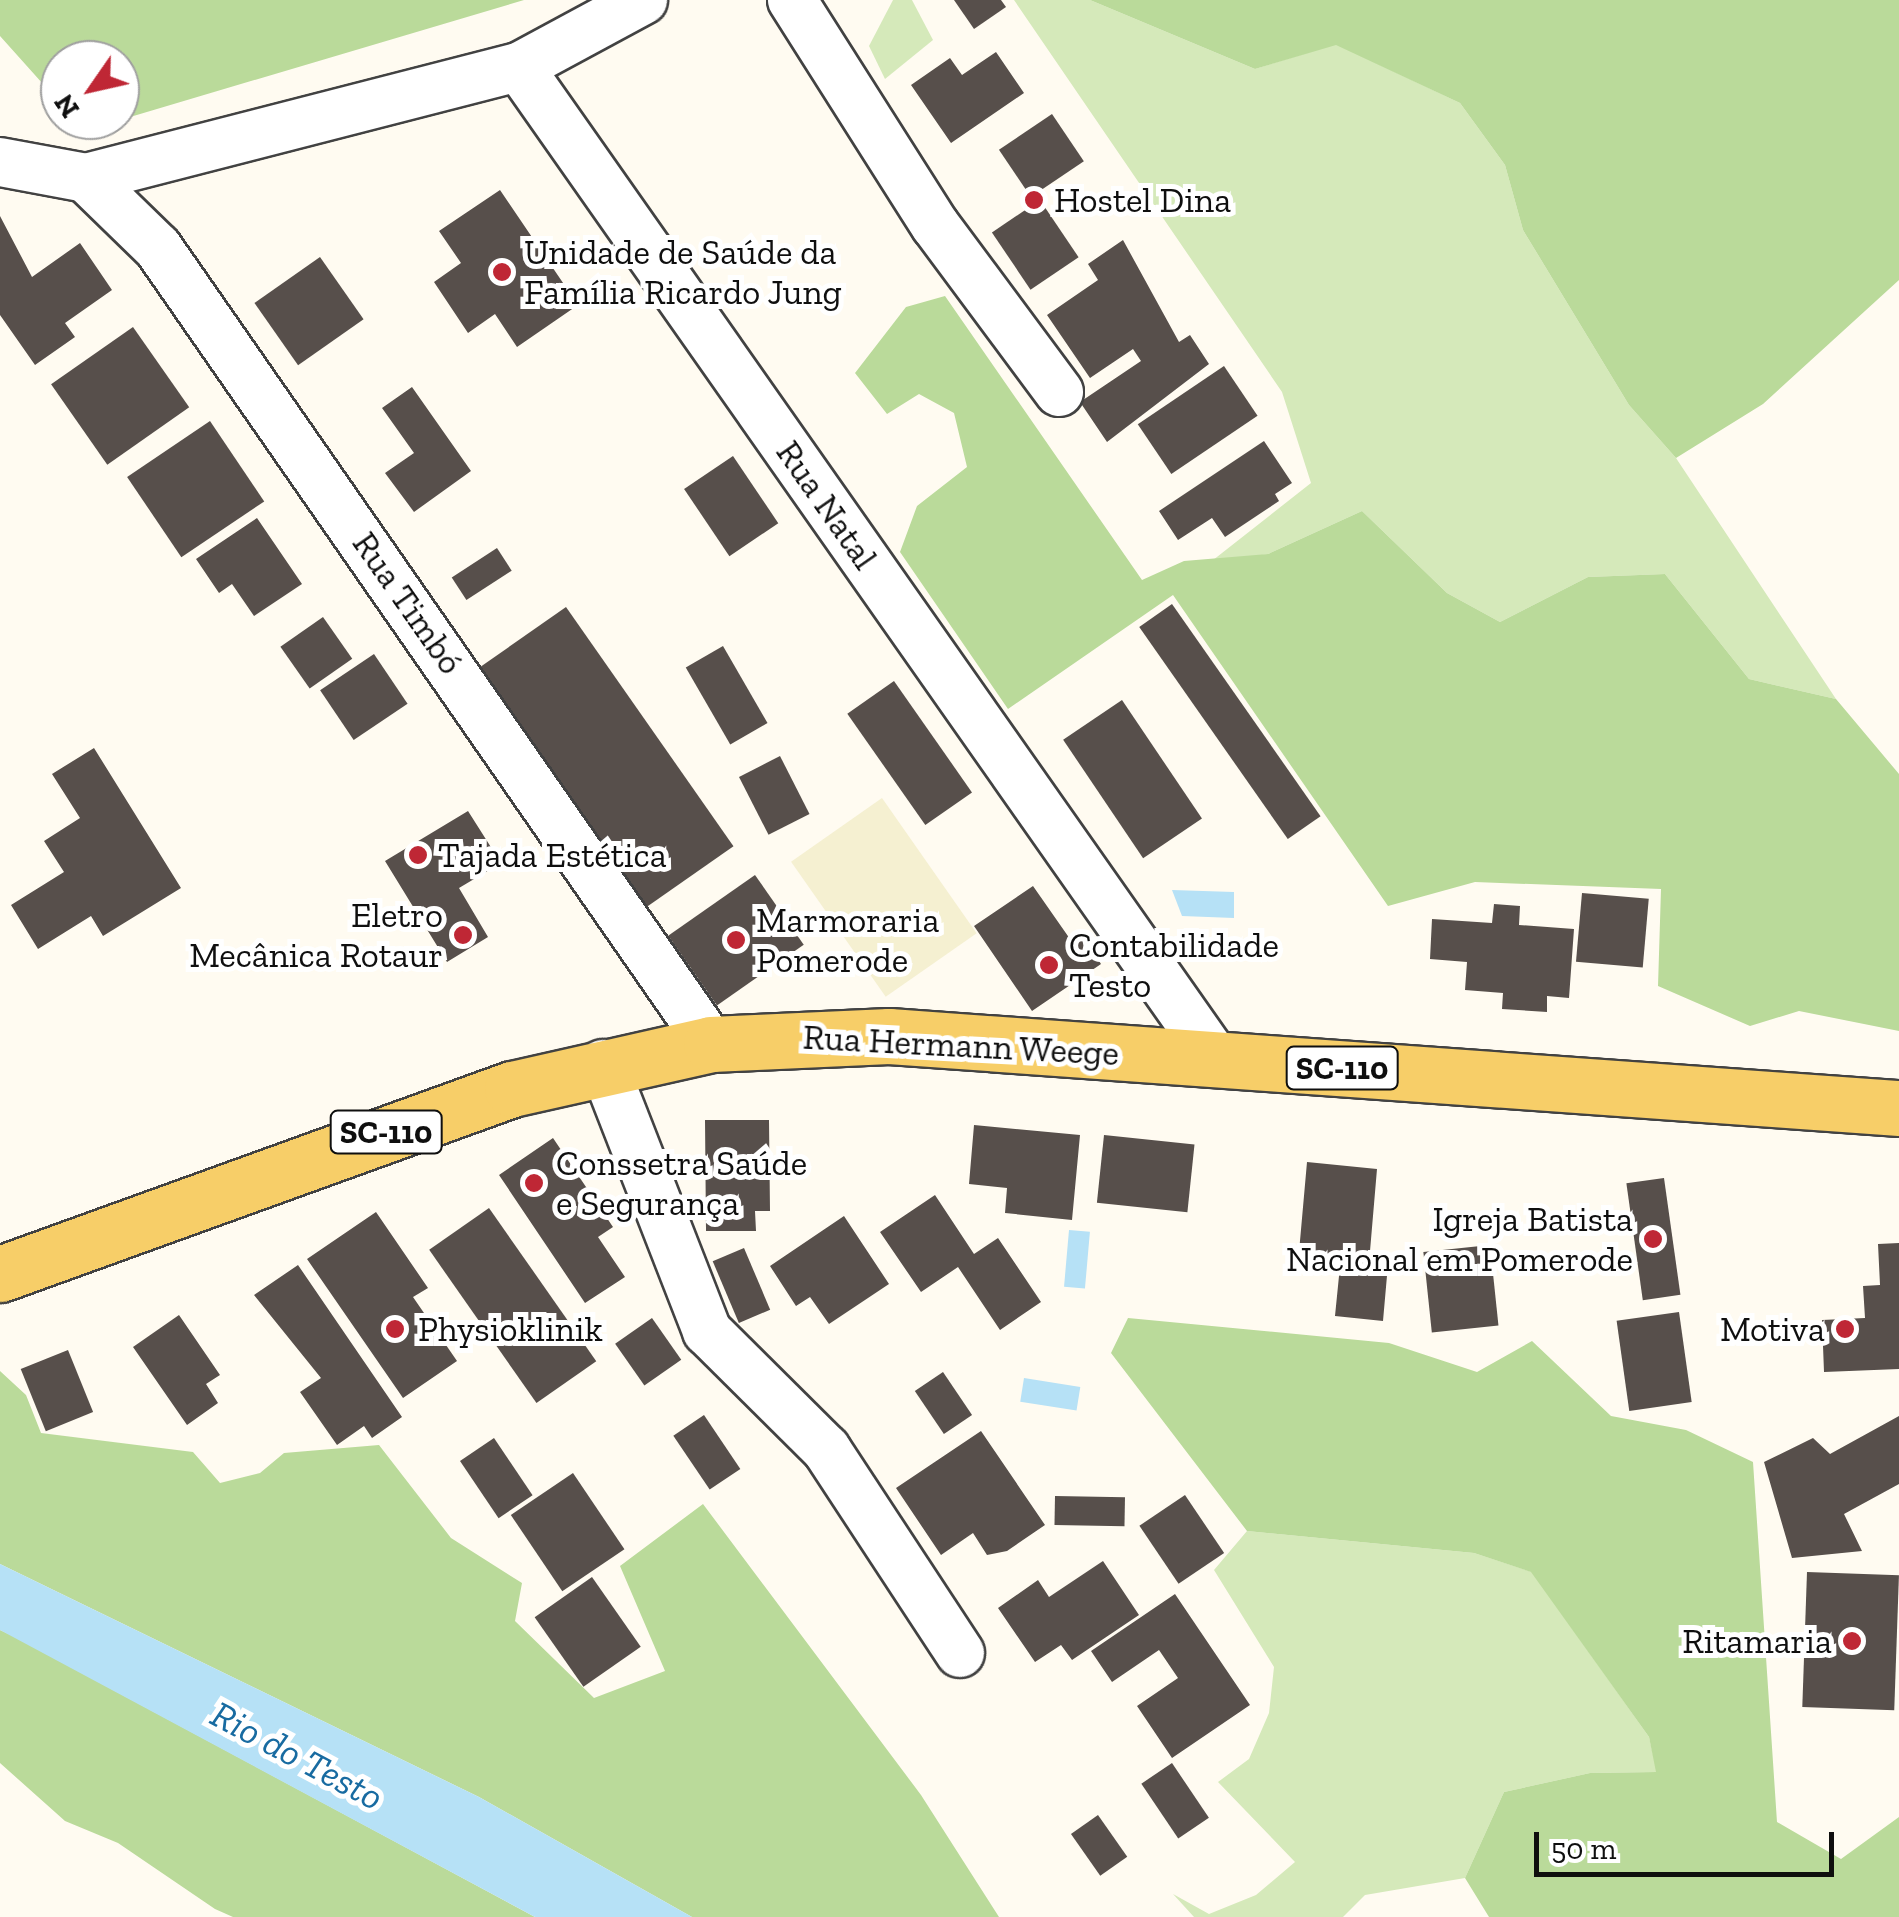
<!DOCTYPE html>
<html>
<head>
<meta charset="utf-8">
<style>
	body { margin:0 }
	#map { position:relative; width:1899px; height:1917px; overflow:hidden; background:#fffbf1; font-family:"Zilla Slab",serif }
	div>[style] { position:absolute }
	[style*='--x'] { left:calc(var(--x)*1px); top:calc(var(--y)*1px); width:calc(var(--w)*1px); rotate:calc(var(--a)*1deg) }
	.farmland>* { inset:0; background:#f5f0d1; transform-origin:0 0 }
	.green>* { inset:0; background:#d5e9ba }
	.forest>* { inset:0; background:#bada9a }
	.water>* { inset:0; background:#b6e1f6; transform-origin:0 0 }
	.building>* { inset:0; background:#574f4b; transform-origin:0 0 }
	.roads { filter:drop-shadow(2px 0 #424242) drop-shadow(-2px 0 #424242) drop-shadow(0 2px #424242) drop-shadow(0 -2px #424242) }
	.street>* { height:48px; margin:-24px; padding:0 24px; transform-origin:24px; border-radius:24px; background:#fff }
	.primary>* { height:55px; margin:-27.5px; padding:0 27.5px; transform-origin:27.5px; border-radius:27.5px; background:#f7ce68 }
	.dots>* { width:28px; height:28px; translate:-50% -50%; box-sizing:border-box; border:5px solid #fff; border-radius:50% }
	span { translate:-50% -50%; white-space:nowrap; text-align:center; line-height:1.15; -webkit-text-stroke:10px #fff; paint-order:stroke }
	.shield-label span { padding:2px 8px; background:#fff; border:2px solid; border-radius:8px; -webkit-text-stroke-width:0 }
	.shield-label { font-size:32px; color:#0f0f0f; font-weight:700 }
	.poi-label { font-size:35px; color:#0f0f0f }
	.left { translate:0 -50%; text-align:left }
	.right { translate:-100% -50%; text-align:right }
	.street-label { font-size:35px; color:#0f0f0f }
	.water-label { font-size:38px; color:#186ba1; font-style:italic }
	.north { position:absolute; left:40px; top:40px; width:100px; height:100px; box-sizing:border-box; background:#fff; border:2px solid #9f9f9f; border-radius:50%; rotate:236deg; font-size:28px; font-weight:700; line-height:40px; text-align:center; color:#0f0f0f }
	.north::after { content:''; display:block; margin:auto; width:35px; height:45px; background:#bf2735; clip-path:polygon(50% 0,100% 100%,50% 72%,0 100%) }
	.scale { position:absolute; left:1534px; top:1832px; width:300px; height:45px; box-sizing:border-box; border:5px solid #0f0f0f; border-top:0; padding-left:12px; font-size:30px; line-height:35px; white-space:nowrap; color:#0f0f0f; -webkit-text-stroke:8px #fff; paint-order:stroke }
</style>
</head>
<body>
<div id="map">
	<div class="farmland">
		<div style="left:882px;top:798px;width:165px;height:111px;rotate:55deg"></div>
	</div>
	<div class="green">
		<div style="clip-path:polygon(893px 0,912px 0,933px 40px,885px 79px,869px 46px)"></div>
		<div style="clip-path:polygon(1014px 0,1090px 0,1255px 69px,1336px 44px,1460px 103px,1505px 165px,1523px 230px,1629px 405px,1676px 458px,1836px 699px,1749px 679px,1665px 574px,1588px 577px,1500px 622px,1447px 593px,1362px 511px,1268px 554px,1208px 564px,1311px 483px,1282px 392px)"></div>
		<div style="clip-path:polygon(1247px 1531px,1474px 1553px,1532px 1572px,1649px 1737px,1657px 1772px,1590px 1773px,1504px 1792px,1465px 1878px,1365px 1895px,1343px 1917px,1194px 1917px,1173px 1894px,1209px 1914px,1256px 1895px,1295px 1862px,1218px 1782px,1249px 1759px,1269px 1713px,1274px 1667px,1214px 1570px)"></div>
	</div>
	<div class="forest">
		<div style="clip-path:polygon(0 0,524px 0,120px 120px,120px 60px,60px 60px,60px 103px,0 36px)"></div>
		<div style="clip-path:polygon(1090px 0,1899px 0,1899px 280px,1763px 404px,1676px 458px,1629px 405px,1523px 230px,1505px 165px,1460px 103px,1336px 45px,1255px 69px)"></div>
		<div style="clip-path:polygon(945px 296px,1142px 580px,1184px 561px,1268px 554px,1362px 511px,1447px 593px,1500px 622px,1588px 577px,1665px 574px,1749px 679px,1836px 699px,1899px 774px,1899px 1031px,1799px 1011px,1750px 1026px,1658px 986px,1661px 889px,1475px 882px,1388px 906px,1173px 595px,1008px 709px,900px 552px,917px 506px,967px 467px,954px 413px,919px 394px,887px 414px,855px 373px,906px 307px)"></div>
		<div style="clip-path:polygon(1128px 1318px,1389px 1343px,1477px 1372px,1532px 1341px,1611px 1416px,1686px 1430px,1753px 1462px,1777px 1822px,1841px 1859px,1899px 1817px,1899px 1917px,1489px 1917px,1465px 1878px,1504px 1792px,1590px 1773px,1656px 1772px,1649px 1737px,1531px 1572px,1474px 1553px,1247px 1531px,1111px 1353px)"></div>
		<div style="clip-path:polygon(0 1371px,26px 1395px,41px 1433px,193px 1452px,220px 1483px,260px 1473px,284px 1453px,379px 1445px,451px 1538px,522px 1583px,515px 1621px,594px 1698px,665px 1671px,620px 1566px,703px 1504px,921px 1795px,999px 1917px,692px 1917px,479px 1797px,0 1564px)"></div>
		<div style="clip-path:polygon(0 1630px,13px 1636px,535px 1917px,233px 1917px,215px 1909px,118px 1843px,65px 1821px,0 1763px)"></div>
	</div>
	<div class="water">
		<div style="clip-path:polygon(1172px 890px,1234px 892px,1234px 918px,1182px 916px)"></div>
		<div style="left:1069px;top:1230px;width:21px;height:57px;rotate:5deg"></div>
		<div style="left:1024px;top:1378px;width:57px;height:24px;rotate:9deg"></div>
		<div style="clip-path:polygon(0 1564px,479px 1797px,692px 1917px,535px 1917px,0 1630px)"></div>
	</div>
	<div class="building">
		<div style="clip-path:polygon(954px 0,1001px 0,1006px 7px,974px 29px)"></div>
		<div style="clip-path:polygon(996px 52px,1024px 93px,951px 143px,911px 85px,950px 58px,962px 75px)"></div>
		<div style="left:1052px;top:114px;width:57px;height:64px;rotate:56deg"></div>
		<div style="clip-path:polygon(500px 190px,578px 305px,517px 347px,495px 314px,468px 333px,434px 282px,461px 263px,439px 231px)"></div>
		<div style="left:1040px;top:200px;width:69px;height:58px;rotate:56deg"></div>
		<div style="clip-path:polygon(0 216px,32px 277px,80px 243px,112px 290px,65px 323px,75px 337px,35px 365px,0 315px)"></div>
		<div style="clip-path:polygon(1123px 240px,1179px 342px,1190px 335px,1209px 364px,1107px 442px,1080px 402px,1141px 361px,1133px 349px,1090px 378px,1047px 315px,1098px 280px,1088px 264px)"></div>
		<div style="left:320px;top:257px;width:76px;height:80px;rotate:55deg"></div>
		<div style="left:133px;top:327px;width:98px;height:100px;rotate:55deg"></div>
		<div style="left:1224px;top:366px;width:60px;height:104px;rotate:56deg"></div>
		<div style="clip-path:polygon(412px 387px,471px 471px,414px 512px,385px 473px,414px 453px,382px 408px)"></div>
		<div style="left:210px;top:421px;width:97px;height:100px;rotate:56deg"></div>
		<div style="clip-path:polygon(1264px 441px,1292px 483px,1275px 494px,1279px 501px,1225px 537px,1212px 518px,1178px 540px,1159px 511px)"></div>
		<div style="left:733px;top:456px;width:81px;height:59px;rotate:56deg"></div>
		<div style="clip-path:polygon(257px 518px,302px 584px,254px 616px,232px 584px,219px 593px,196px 559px)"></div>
		<div style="left:497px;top:548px;width:27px;height:54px;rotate:57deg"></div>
		<div style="left:1172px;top:604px;width:259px;height:40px;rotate:55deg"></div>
		<div style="left:566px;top:607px;width:292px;height:110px;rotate:55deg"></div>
		<div style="left:323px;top:617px;width:51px;height:52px;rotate:55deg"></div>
		<div style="left:723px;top:646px;width:89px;height:43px;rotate:60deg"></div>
		<div style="left:374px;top:654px;width:60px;height:65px;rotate:56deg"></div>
		<div style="left:894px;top:681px;width:136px;height:57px;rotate:55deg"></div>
		<div style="left:1122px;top:700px;width:143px;height:71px;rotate:56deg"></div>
		<div style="clip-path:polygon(94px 748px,181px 888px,103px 936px,91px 916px,38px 949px,11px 905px,64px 872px,44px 841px,80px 818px,52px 774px)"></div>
		<div style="left:780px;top:756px;width:65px;height:46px;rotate:63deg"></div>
		<div style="clip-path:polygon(468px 811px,501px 863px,459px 888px,488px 937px,447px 962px,385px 861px)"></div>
		<div style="left:755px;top:875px;width:85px;height:106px;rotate:55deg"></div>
		<div style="clip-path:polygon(1033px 886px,1070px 939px,1080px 932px,1101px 964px,1032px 1011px,974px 926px)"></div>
		<div style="left:1582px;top:893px;width:67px;height:69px;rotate:5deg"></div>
		<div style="clip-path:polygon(1494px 904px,1520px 906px,1519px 925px,1574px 929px,1569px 998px,1547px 996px,1547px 1012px,1502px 1009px,1503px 993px,1465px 990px,1467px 962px,1430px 959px,1432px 919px,1492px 923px)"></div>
		<div style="clip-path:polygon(705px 1120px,769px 1120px,770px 1211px,755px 1211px,756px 1231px,706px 1231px)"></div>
		<div style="clip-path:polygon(974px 1125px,1080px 1135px,1072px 1220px,1005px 1213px,1007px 1188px,969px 1184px)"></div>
		<div style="left:1104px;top:1135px;width:91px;height:68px;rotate:6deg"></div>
		<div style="clip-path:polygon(553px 1138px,613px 1227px,598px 1237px,625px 1277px,585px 1303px,499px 1175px)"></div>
		<div style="clip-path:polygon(1307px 1162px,1377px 1169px,1370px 1251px,1389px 1253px,1383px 1321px,1335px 1316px,1341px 1256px,1299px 1252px)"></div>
		<div style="left:1664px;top:1178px;width:118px;height:38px;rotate:82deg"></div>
		<div style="clip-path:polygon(935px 1195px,974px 1254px,998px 1238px,1041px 1302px,1000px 1330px,958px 1267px,921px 1292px,880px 1232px)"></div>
		<div style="left:489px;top:1208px;width:187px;height:73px;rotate:55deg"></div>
		<div style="clip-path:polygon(376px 1212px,428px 1288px,413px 1297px,457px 1361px,403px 1398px,307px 1259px)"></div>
		<div style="clip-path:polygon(844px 1216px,889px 1284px,829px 1324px,810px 1297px,796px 1306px,770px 1266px)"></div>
		<div style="clip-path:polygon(1899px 1243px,1899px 1369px,1824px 1372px,1822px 1320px,1865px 1318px,1863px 1286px,1880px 1285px,1878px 1244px)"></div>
		<div style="left:1490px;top:1245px;width:81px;height:67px;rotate:84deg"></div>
		<div style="left:744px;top:1248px;width:67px;height:34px;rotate:67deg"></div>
		<div style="clip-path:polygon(298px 1265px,402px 1417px,372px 1438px,364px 1426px,337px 1445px,300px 1392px,321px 1378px,254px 1295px)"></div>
		<div style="left:1679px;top:1312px;width:91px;height:63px;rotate:82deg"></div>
		<div style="clip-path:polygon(179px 1315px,220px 1375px,206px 1384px,218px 1403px,187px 1425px,133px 1347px)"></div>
		<div style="left:652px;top:1318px;width:51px;height:45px;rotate:55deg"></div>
		<div style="left:68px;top:1350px;width:67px;height:51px;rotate:68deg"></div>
		<div style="left:943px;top:1372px;width:52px;height:34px;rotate:56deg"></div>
		<div style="left:704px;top:1415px;width:65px;height:37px;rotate:56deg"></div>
		<div style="clip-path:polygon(1899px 1416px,1899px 1484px,1844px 1514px,1862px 1551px,1792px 1558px,1764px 1462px,1813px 1438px,1830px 1454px)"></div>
		<div style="clip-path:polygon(981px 1431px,1045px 1525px,1007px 1551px,987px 1555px,973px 1533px,941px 1555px,896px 1488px)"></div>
		<div style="left:494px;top:1438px;width:69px;height:41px;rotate:56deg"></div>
		<div style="left:573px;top:1473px;width:92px;height:75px;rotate:56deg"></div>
		<div style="left:1185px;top:1495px;width:70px;height:55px;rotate:56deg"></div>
		<div style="left:1055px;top:1496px;width:70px;height:29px;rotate:1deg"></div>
		<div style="clip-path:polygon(1103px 1561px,1139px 1615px,1072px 1660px,1061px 1645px,1035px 1662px,998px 1608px,1038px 1580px,1049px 1597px)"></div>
		<div style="left:1807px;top:1572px;width:92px;height:135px;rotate:2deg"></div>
		<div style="left:592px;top:1577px;width:85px;height:70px;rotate:55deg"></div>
		<div style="clip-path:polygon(1175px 1594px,1250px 1705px,1172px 1758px,1137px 1706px,1178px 1678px,1159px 1650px,1112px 1682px,1091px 1651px)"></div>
		<div style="left:1172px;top:1763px;width:66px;height:37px;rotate:56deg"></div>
		<div style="left:1098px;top:1815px;width:51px;height:33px;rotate:55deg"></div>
	</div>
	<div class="roads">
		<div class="street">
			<div style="--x:643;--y:0;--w:141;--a:151.6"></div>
			<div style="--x:519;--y:67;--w:1211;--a:54.92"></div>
			<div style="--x:792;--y:0;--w:267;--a:57.6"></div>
			<div style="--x:935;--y:225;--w:208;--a:53.4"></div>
			<div style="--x:0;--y:162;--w:87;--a:10.5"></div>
			<div style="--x:86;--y:178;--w:100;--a:44.2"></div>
			<div style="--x:158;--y:248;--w:969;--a:55.21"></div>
			<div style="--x:86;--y:178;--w:447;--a:-14.4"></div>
			<div style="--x:603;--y:1064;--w:287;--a:68.7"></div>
			<div style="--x:707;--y:1331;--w:168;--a:44.8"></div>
			<div style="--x:826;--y:1449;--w:244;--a:56.7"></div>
		</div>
		<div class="primary">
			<div style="--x:0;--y:1274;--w:544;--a:-19.87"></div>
			<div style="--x:512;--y:1089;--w:204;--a:-12.7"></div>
			<div style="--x:711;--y:1044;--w:178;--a:-2.6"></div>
			<div style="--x:889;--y:1036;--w:1013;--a:4.08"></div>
		</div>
	</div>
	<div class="dots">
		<div style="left:1034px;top:200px;background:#bf2735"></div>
		<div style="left:502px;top:272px;background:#bf2735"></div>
		<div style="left:418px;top:855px;background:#bf2735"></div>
		<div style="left:463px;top:935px;background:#bf2735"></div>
		<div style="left:736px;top:940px;background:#bf2735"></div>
		<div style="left:1049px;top:965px;background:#bf2735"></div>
		<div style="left:534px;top:1183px;background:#bf2735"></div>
		<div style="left:1653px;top:1239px;background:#bf2735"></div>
		<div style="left:395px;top:1329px;background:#bf2735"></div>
		<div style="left:1845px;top:1329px;background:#bf2735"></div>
		<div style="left:1852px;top:1641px;background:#bf2735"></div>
	</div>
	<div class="shield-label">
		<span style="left:1342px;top:1068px">SC-110</span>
		<span style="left:386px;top:1132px">SC-110</span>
	</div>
	<div class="poi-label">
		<span class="left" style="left:1054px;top:200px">Hostel Dina</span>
		<span class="left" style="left:524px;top:272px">Unidade de Saúde da<br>Família Ricardo Jung</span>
		<span class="left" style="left:438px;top:855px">Tajada Estética</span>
		<span class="right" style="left:443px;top:935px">Eletro<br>Mecânica Rotaur</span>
		<span class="left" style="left:756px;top:940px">Marmoraria<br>Pomerode</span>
		<span class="left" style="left:1069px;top:965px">Contabilidade<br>Testo</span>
		<span class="left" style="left:556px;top:1183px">Conssetra Saúde<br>e Segurança</span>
		<span class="right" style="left:1633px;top:1239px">Igreja Batista<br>Nacional em Pomerode</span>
		<span class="left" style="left:418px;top:1329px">Physioklinik</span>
		<span class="right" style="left:1825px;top:1329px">Motiva</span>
		<span class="right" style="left:1832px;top:1641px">Ritamaria</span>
	</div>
	<div class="street-label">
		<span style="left:827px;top:505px;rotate:55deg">Rua Natal</span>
		<span style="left:408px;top:603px;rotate:55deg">Rua Timbó</span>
		<span style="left:961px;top:1045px;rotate:3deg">Rua Hermann Weege</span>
	</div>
	<div class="water-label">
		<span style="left:297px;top:1756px;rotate:28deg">Rio do Testo</span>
	</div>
	<div class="north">N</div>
	<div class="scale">50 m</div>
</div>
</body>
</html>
